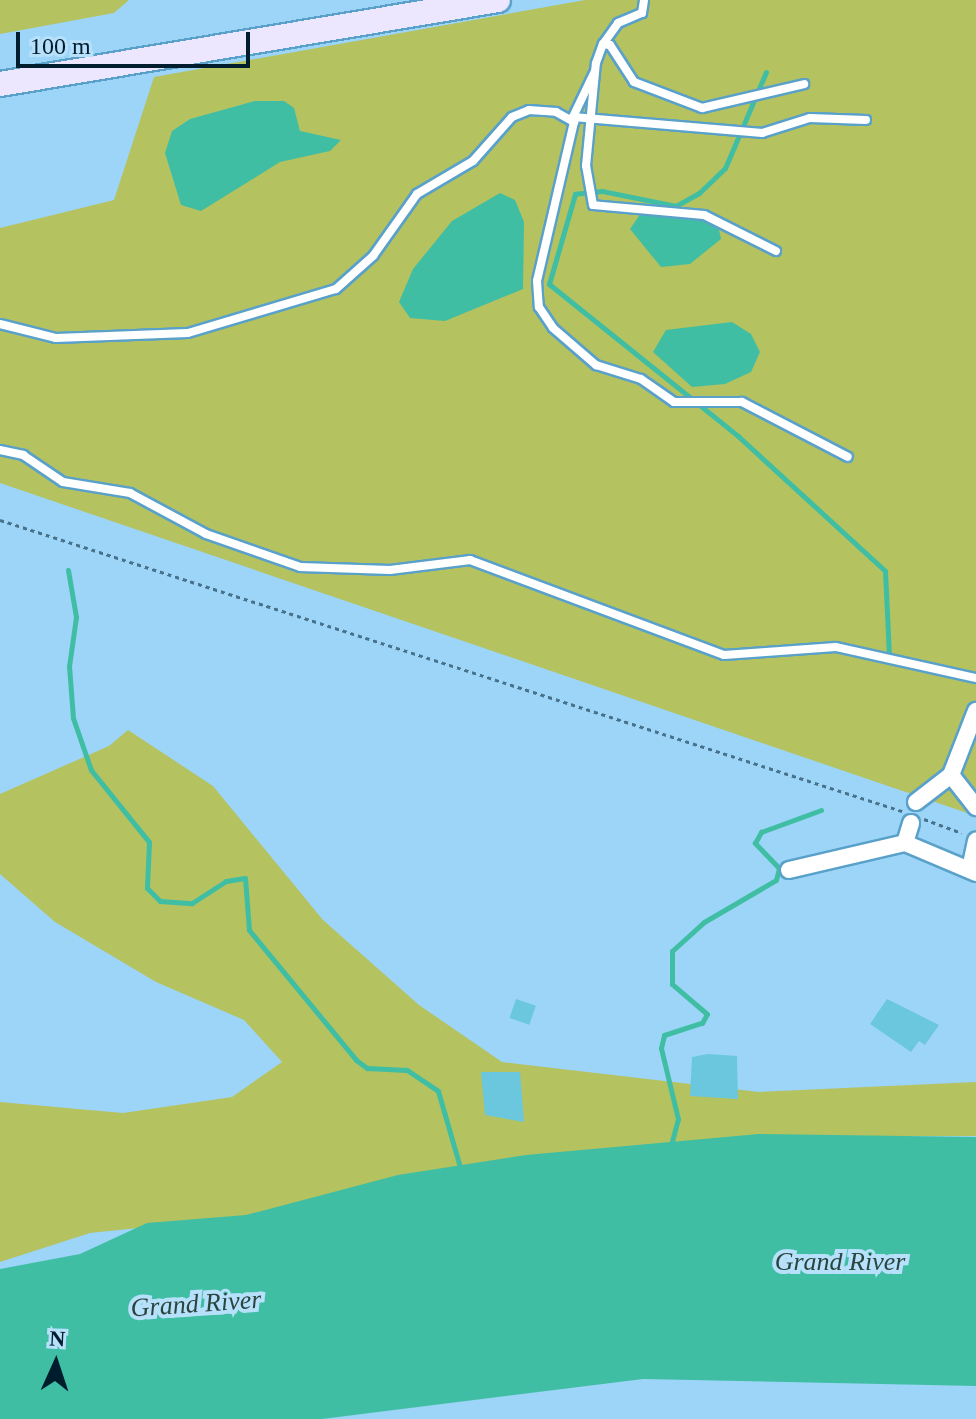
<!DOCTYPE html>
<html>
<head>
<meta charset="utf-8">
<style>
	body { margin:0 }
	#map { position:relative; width:976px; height:1419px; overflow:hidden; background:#9dd5f8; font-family:"Times New Roman",serif }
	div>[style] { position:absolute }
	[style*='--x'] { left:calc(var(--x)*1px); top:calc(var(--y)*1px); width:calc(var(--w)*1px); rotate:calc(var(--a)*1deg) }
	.green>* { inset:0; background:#b4c260 }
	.water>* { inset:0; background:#3fbea4 }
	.stream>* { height:5px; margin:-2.5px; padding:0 2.5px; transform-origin:2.5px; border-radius:2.5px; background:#3fbea4 }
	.building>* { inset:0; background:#6ac7de; transform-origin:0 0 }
	.path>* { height:3px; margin-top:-1.5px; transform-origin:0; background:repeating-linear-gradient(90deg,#48728b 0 4px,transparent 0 8px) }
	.roads { filter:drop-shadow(2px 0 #5aa1ca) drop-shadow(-2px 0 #5aa1ca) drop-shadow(0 2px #5aa1ca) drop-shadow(0 -2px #5aa1ca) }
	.service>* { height:8px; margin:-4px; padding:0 4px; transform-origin:4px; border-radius:4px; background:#fff }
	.minor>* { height:16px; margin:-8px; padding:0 8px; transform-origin:8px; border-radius:8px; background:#fff }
	.secondary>* { height:24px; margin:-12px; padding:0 12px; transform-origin:12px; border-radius:12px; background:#ede6ff }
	span { translate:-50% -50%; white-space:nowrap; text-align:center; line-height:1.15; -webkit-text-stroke:8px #b7e0fb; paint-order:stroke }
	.water-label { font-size:26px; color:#2a453e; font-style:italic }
	.north { position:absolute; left:16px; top:1323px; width:80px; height:80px; -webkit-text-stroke:6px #b7e0fb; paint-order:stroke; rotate:3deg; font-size:22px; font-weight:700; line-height:32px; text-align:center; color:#001d2d }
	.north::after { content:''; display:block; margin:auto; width:28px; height:36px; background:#001d2d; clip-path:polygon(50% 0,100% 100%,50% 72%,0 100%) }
	.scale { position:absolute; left:16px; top:32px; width:234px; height:36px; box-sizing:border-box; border:4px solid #001d2d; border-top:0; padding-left:10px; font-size:24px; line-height:28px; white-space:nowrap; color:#001d2d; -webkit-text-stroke:6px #b7e0fb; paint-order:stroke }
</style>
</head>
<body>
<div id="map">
	<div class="green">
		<div style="clip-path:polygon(0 0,129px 0,114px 13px,0 34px)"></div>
		<div style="clip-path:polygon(585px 0,976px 0,976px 816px,0 483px,0 228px,114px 200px,154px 77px)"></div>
		<div style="clip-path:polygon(128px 730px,213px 786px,323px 920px,419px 1005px,502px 1062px,759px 1092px,976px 1082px,976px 1136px,812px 1136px,457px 1170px,263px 1215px,90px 1233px,0 1262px,0 1102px,123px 1113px,232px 1097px,282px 1062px,244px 1020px,156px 982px,55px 922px,0 874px,0 794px,109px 746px)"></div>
	</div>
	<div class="water">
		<div style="clip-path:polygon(255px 101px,284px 101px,294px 108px,300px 131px,341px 140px,330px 151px,280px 162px,201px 211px,181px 205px,165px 153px,172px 131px,190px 119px)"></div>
		<div style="clip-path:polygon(500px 193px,515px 200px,524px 222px,523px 289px,445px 321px,410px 318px,399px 302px,413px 269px,452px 221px)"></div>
		<div style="clip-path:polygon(641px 213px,701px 217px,719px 230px,721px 239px,690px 264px,661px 267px,630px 229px)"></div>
		<div style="clip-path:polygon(732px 322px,751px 334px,760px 352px,751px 372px,725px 384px,692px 387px,653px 352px,666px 330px)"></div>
		<div style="clip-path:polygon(759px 1134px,976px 1137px,976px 1386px,643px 1379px,322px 1419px,0 1419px,0 1269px,80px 1254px,147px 1223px,246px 1215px,398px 1175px,526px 1155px)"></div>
	</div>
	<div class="stream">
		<div style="--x:766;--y:72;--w:104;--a:113.1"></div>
		<div style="--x:725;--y:168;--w:36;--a:136"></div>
		<div style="--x:699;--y:193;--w:26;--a:151"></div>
		<div style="--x:676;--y:206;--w:76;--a:-168.5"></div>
		<div style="--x:602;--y:191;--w:27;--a:174"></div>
		<div style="--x:575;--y:194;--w:94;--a:106.1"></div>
		<div style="--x:549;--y:284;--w:244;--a:38.8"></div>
		<div style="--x:739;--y:437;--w:198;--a:42.5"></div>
		<div style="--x:885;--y:571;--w:85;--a:87.3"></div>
		<div style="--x:68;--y:570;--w:48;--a:80.3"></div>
		<div style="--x:76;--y:617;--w:49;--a:98.1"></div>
		<div style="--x:69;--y:666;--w:52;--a:85.6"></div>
		<div style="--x:73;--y:718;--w:55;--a:70.9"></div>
		<div style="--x:91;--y:770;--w:92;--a:51.1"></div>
		<div style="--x:149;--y:842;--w:46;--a:92.5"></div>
		<div style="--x:147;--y:888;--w:18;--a:45"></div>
		<div style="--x:160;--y:901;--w:32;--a:4"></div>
		<div style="--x:192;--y:903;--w:40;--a:-32.9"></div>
		<div style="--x:226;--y:881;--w:19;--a:-9"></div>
		<div style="--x:245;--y:878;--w:52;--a:85.6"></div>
		<div style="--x:249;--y:930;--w:168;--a:50.5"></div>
		<div style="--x:356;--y:1060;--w:14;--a:36"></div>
		<div style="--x:367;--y:1068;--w:40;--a:2.9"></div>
		<div style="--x:407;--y:1070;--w:37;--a:34"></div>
		<div style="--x:438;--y:1091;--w:79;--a:73.9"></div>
		<div style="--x:671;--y:1145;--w:27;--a:-75"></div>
		<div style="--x:678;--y:1119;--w:73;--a:-103.5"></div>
		<div style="--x:661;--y:1048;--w:13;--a:-77"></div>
		<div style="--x:664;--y:1035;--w:40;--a:-18"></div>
		<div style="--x:702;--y:1023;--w:10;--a:-61"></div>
		<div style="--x:707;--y:1014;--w:46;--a:-139.4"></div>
		<div style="--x:672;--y:984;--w:33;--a:-90"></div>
		<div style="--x:672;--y:951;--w:43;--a:-42.2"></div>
		<div style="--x:704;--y:922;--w:83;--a:-30.3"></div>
		<div style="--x:776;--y:880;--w:12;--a:-76"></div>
		<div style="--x:779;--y:868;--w:35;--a:-134"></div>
		<div style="--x:755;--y:843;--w:13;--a:-61"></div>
		<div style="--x:761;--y:832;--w:64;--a:-20.1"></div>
	</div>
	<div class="building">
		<div style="left:516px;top:999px;width:21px;height:20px;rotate:19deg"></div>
		<div style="clip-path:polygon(887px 999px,939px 1025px,925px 1045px,919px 1041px,911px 1052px,870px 1024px)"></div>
		<div style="clip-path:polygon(708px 1054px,737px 1056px,738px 1099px,690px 1096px,692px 1057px)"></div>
		<div style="clip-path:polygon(481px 1072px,520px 1072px,524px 1122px,485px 1115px)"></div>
	</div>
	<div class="path">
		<div style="--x:0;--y:520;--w:948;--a:17.88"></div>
		<div style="--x:924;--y:819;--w:40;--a:20.2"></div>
	</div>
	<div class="roads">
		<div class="service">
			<div style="--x:603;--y:44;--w:26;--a:-54"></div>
			<div style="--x:618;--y:23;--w:26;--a:-23"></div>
			<div style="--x:642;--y:13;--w:13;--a:-81"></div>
			<div style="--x:595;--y:71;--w:51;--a:115.6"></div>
			<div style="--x:573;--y:117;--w:190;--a:4.8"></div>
			<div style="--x:762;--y:133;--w:50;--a:-17.4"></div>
			<div style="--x:810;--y:118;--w:56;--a:2"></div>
			<div style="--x:776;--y:251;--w:80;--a:-153.4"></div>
			<div style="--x:704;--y:215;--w:111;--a:-174.9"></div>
			<div style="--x:593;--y:205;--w:40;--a:-100"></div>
			<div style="--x:586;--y:166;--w:103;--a:-84.5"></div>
			<div style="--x:596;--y:63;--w:20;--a:-70"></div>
			<div style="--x:603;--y:44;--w:7;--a:8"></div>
			<div style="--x:610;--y:45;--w:44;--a:57"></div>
			<div style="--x:634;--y:82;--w:73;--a:20.9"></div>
			<div style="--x:702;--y:108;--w:105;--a:-13.2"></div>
			<div style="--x:0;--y:324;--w:58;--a:14"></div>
			<div style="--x:56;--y:338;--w:132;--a:-2.2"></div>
			<div style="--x:188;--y:333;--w:154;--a:-16.6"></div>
			<div style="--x:336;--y:289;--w:50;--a:-41.7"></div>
			<div style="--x:373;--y:256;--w:76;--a:-54.6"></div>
			<div style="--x:417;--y:194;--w:65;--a:-30.5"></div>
			<div style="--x:473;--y:161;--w:59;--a:-48.4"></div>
			<div style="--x:512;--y:117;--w:18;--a:-22"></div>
			<div style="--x:529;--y:110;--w:27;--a:4"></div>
			<div style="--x:556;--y:112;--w:21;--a:29"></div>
			<div style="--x:574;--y:122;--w:163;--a:103.1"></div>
			<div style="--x:537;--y:281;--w:26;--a:86"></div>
			<div style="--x:539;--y:307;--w:25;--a:56"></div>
			<div style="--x:553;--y:328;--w:57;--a:40.7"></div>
			<div style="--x:596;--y:365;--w:47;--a:17.3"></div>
			<div style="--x:641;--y:379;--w:40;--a:34.9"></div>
			<div style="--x:674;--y:402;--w:68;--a:0"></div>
			<div style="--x:742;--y:402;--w:119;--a:27.4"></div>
			<div style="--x:0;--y:450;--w:24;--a:12"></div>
			<div style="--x:23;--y:455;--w:48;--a:34"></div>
			<div style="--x:63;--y:482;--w:68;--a:9.3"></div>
			<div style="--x:130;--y:493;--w:86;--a:28.3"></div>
			<div style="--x:206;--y:534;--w:100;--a:19.3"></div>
			<div style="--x:300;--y:567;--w:90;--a:1.9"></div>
			<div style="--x:390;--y:570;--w:81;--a:-7.1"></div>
			<div style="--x:470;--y:560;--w:271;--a:20.5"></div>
			<div style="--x:724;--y:655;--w:112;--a:-4.1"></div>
			<div style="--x:836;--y:647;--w:143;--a:12.5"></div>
		</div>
		<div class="minor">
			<div style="--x:951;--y:775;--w:41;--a:52"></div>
			<div style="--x:916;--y:802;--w:44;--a:-37.6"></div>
			<div style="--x:951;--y:775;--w:69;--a:-68.7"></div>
			<div style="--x:905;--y:843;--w:77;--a:22.9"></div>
			<div style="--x:970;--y:869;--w:29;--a:-78"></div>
			<div style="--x:789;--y:870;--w:119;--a:-13.1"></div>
			<div style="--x:905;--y:843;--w:21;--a:-73"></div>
		</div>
		<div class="secondary">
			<div style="--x:0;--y:84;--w:505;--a:-9.57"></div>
		</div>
	</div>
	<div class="water-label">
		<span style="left:840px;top:1262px">Grand River</span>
		<span style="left:196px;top:1304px;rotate:-4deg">Grand River</span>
	</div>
	<div class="north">N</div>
	<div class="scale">100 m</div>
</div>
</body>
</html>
